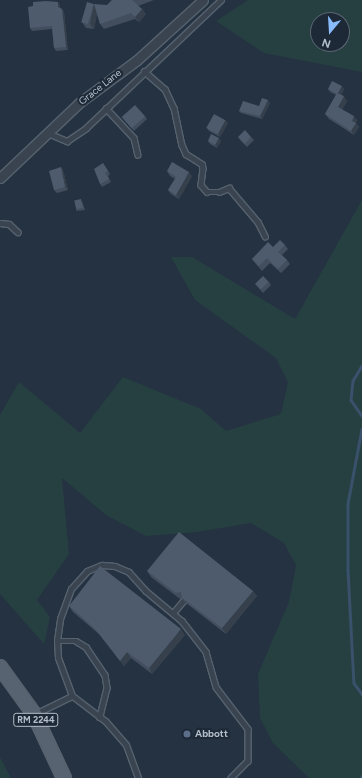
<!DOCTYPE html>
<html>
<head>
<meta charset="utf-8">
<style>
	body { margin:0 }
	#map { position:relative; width:362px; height:778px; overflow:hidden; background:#243241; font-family:Figtree,sans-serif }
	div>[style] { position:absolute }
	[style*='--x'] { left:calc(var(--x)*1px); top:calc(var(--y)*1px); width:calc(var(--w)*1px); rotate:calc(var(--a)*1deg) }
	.green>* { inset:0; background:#264042 }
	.stream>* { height:2.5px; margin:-1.25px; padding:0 1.25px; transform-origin:1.25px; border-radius:1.25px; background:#39516a }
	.roads { filter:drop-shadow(1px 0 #56626e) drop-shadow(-1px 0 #56626e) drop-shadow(0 1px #56626e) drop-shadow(0 -1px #56626e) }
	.service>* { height:4.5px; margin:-2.25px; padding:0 2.25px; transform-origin:2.25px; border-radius:2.25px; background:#394450 }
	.minor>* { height:9px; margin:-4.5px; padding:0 4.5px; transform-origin:4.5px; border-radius:4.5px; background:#394450 }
	.primary>* { height:14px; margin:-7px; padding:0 7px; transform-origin:7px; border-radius:7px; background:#576370 }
	.wall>* { inset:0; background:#424e5d }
	.shaded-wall>* { inset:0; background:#36404c }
	.building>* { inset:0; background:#4d5b6c; transform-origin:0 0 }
	.dots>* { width:11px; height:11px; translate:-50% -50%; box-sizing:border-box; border:2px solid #1d2936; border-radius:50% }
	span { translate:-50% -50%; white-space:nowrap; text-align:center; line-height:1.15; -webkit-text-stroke:4px #1d2936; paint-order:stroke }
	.shield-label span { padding:1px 3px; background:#1d2936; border:1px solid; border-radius:3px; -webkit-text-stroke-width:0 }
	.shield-label { font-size:9px; color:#b5bfcb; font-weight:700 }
	.street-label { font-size:10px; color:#b5bfcb }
	.poi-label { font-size:10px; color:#b5bfcb; font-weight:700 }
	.left { translate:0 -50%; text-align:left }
	.north { position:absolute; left:310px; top:12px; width:40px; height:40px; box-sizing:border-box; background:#1d2936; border:1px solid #5a6572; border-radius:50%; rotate:198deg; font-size:11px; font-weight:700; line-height:16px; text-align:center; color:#b5bfcb }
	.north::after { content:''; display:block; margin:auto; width:14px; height:18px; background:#89bcfc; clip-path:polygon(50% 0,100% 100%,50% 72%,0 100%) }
</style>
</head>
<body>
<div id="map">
	<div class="green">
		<div style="clip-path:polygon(evenodd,248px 0,362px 0,362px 72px,264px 53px,216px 21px,248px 0,318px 20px,342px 20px,342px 44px,318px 44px,318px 20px)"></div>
		<div style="clip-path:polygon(362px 200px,362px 778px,309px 778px,273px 743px,260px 718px,258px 674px,289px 602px,296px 565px,284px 543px,251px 523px,197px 532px,146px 536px,106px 515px,62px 478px,69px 554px,37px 600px,50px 617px,44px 644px,0 594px,0 415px,19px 382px,80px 433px,123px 377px,201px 409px,226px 431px,281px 414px,288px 382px,276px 358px,195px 300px,171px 257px,192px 257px,295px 319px)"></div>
		<div style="clip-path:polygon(0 757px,11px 778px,0 778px)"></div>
	</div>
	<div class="stream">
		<div style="--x:362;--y:366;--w:17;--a:121"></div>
		<div style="--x:353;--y:381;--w:19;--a:96"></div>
		<div style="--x:351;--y:400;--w:19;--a:55"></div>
		<div style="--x:362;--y:429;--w:76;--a:100.6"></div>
		<div style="--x:348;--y:504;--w:66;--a:90"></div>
		<div style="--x:348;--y:570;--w:113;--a:87"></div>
		<div style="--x:354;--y:683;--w:14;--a:54"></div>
		<div style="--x:361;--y:778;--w:2;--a:-63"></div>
	</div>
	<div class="roads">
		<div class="service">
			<div style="--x:144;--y:71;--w:28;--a:41"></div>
			<div style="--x:165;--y:89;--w:21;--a:65"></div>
			<div style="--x:174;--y:108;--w:38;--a:78"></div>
			<div style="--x:182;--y:145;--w:10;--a:66"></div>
			<div style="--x:186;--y:154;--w:19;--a:32"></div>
			<div style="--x:202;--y:164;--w:4;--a:76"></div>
			<div style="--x:203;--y:168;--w:17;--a:97"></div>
			<div style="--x:201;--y:185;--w:9;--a:49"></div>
			<div style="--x:207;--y:192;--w:12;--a:0"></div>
			<div style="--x:219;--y:192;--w:11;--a:-22"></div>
			<div style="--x:229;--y:188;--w:45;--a:49.5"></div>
			<div style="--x:258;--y:222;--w:16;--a:63"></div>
			<div style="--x:106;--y:108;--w:41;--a:47"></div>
			<div style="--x:134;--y:138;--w:17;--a:77"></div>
			<div style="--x:48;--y:133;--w:21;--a:23"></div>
			<div style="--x:67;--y:141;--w:23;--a:-34"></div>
			<div style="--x:86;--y:128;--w:186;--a:-43.5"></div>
			<div style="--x:0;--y:223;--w:9;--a:6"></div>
			<div style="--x:9;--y:224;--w:12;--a:42"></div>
			<div style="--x:173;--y:613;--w:16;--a:-50"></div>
			<div style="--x:57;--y:641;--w:19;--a:0"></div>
			<div style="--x:76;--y:641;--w:12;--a:31"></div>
			<div style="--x:86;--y:647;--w:34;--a:56"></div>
			<div style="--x:105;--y:675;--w:13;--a:81"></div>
			<div style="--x:107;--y:688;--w:30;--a:104"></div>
			<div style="--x:35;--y:714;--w:41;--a:-25.9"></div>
			<div style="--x:138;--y:778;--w:35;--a:-110"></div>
			<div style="--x:126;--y:745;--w:30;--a:-131"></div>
			<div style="--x:106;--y:722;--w:43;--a:-142.6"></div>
			<div style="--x:72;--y:696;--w:40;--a:-110.2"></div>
			<div style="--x:58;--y:658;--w:17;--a:-93"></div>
			<div style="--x:57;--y:641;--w:22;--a:-82"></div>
			<div style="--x:60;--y:619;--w:32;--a:-70"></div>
			<div style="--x:71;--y:589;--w:24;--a:-48"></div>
			<div style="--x:87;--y:571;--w:16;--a:-22"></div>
			<div style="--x:102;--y:565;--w:13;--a:4"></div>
			<div style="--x:115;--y:566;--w:15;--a:23"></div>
			<div style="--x:129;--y:572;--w:25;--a:48"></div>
			<div style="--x:146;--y:591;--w:47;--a:39.8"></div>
			<div style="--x:182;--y:621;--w:39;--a:52"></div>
			<div style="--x:206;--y:652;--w:36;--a:74"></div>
			<div style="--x:216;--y:687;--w:53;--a:52.7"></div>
			<div style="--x:248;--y:729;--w:32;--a:90"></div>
			<div style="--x:248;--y:761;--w:24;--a:135"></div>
		</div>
		<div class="minor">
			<div style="--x:0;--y:178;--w:109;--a:-43.5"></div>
			<div style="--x:79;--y:103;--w:72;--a:-36.6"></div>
			<div style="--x:137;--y:60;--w:89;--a:-42.3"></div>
		</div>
		<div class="primary">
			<div style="--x:0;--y:667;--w:58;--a:54.1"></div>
			<div style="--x:34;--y:714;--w:71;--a:64.9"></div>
		</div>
	</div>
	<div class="wall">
		<div style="clip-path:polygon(112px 0,154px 0,138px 6px,142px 9px,146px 14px,139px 22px,135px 19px,104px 29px,100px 24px,97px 13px,94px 29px,86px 28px,82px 22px,94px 4px,95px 6px,107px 5px)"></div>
		<div style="clip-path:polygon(60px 5px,60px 8px,62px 9px,64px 12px,68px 50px,56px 51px,54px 48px,52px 29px,32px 31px,30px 28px)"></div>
		<div style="clip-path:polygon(328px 89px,344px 89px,341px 95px,347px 101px,342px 110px,357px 120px,356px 123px,359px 127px,354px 135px,329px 119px,325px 114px,336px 95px,330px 92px)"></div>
		<div style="clip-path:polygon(270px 103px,262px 119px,241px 113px,239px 111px,259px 106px)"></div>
		<div style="clip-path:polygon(145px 116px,147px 119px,134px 131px,122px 117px)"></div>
		<div style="clip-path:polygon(225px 120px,228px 123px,220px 137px,209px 131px,207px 128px)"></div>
		<div style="clip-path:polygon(238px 137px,251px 137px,254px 140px,247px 147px,240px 140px)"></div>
		<div style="clip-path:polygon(208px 141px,221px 141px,217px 148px,210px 144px)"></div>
		<div style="clip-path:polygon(103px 163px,110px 174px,108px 176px,111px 182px,102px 187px,100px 184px)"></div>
		<div style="clip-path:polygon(61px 167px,63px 170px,68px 190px,57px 193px,54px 190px)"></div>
		<div style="clip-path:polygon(167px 171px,192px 176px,179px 199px,171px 194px,168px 190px,175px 179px,170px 176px)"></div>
		<div style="clip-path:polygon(82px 201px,85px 210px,77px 211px,76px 210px)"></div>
		<div style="clip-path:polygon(285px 245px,288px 249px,282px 255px,287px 260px,290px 264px,281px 273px,270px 263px,262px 271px,255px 263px,252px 259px,273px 247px)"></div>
		<div style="clip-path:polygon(269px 282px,271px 285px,263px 293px,255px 284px)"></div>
		<div style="clip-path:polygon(147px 571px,253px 591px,257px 596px,226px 634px,186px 603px,182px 598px,180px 599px,151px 577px)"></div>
		<div style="clip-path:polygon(69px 606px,185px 635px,152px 674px,131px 658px,124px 666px,100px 635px,73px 612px)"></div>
	</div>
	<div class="shaded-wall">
		<div style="clip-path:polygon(58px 2px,60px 5px,60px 10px,58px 7px)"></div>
		<div style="clip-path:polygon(94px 4px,98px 10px,94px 29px,90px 24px)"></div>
		<div style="clip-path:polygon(62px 9px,64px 12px,68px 50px,66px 47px)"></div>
		<div style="clip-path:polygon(142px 9px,146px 14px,139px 22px,135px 17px)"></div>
		<div style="clip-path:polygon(342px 86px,344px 89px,340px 97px,337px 94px)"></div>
		<div style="clip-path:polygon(344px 96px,347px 101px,341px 112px,338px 107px)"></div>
		<div style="clip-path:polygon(268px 100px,270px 103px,262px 119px,260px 116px)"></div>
		<div style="clip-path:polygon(354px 116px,357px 120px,356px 123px,359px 127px,354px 135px,351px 131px,352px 121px)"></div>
		<div style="clip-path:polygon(225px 120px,228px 123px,220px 137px,218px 134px)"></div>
		<div style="clip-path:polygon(219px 138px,221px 141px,217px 148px,215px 145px)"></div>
		<div style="clip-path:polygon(61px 167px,63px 170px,68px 190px,65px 187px)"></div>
		<div style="clip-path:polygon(189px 172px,192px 176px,179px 199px,176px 195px)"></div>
		<div style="clip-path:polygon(253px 591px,257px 596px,226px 634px,222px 628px)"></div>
		<div style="clip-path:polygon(181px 629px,185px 635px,152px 674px,149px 668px)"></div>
		<div style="clip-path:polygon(127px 652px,131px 658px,124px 666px,120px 661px)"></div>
	</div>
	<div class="building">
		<div style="clip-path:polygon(112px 0,134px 0,132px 0,142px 9px,135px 17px,131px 13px,100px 24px,94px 4px,107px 5px)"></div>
		<div style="clip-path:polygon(46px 1px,58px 2px,58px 7px,62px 9px,66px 47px,54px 48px,52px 26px,30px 28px,28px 7px,33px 6px,33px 2px)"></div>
		<div style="left:87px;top:2px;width:7px;height:21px;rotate:16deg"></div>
		<div style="clip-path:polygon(332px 81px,342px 86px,338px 93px,337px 93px,337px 94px,328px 89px)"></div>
		<div style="clip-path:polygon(337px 93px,344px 96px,338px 107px,354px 116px,352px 121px,356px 123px,351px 131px,325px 114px)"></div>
		<div style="clip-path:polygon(262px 98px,268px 100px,260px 116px,239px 111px,243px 101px,259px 106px)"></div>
		<div style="left:135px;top:105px;width:15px;height:18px;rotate:48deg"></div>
		<div style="left:214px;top:114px;width:13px;height:16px;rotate:29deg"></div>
		<div style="clip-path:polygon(245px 130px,251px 137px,245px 144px,238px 137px)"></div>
		<div style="clip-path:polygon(211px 134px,219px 138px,215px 145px,208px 141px)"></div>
		<div style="clip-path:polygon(172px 162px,189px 172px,176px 195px,168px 190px,176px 177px,167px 171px)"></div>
		<div style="clip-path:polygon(103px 163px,108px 171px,105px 173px,109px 179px,100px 184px,94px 169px)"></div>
		<div style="clip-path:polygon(61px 167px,65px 187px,54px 190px,49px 171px)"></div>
		<div style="left:81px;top:199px;width:9px;height:7px;rotate:77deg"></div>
		<div style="clip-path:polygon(280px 240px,285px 245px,278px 252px,287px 260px,278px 269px,267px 258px,259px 266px,252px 259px,268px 242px,273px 247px)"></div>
		<div style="left:263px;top:276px;width:8px;height:11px;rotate:45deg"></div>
		<div style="clip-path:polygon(179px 532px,253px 591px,222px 628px,182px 598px,181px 592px,176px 593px,147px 571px)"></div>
		<div style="clip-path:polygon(100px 566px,181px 629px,149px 668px,127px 652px,120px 661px,96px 630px,69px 606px)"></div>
	</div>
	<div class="dots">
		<div style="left:187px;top:734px;background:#5c6f8a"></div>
	</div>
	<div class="shield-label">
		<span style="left:36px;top:720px">RM 2244</span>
	</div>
	<div class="street-label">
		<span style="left:100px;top:87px;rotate:-38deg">Grace Lane</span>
	</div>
	<div class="poi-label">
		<span class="left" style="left:195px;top:734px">Abbott</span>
	</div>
	<div class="north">N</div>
</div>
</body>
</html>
